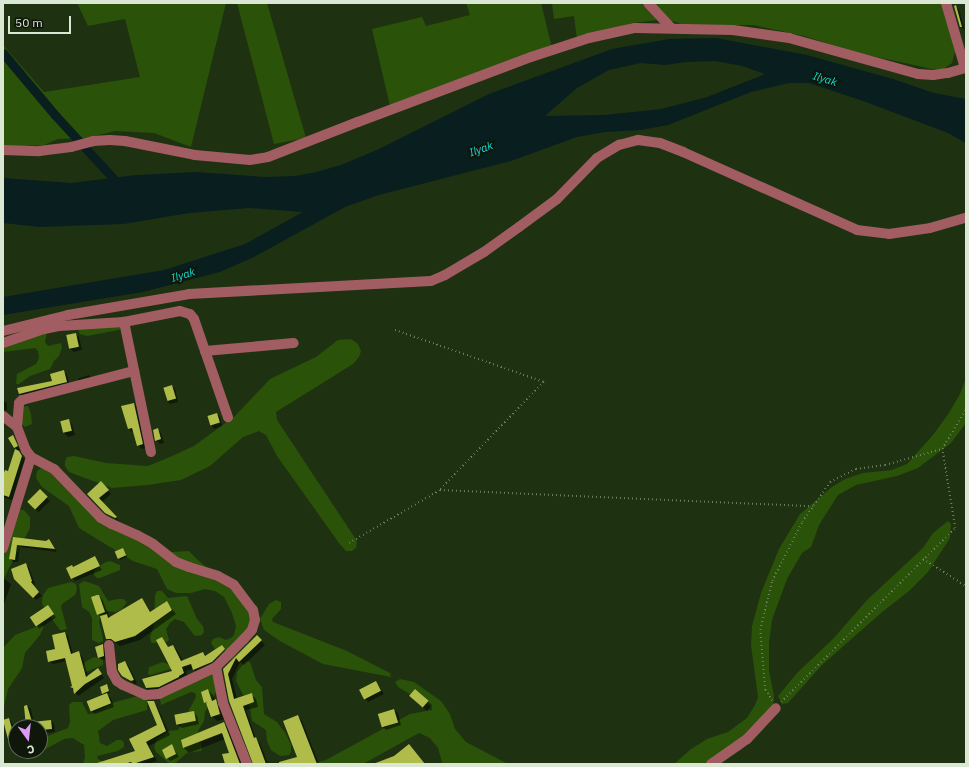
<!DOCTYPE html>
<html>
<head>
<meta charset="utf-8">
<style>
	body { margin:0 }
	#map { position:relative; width:969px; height:767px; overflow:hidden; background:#1e3212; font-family:"IBM Plex Sans",sans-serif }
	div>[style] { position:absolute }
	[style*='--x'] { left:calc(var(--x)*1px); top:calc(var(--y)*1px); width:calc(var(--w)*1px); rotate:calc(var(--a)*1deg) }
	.green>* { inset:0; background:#2a5208 }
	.water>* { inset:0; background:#091f1f }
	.shadow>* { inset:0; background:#0007; transform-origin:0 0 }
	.canal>* { height:9px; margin:-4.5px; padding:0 4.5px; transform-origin:4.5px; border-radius:4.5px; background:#091f1f }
	.building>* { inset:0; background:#b0bc4a; transform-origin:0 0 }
	.path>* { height:1.5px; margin-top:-0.75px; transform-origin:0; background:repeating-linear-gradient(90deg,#6c7d62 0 1px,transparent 0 4px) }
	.minor>* { height:10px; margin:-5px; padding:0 5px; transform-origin:5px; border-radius:5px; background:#a25d63 }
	span { translate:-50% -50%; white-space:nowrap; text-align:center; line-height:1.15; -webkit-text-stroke:4px #0e1709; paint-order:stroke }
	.water-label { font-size:11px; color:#14d9d9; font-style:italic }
	.frame { position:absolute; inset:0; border:4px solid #dae7d3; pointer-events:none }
	.north { position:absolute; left:8px; top:719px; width:40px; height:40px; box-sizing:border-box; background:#0e1709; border:1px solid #606a5a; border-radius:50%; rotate:165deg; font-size:11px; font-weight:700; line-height:16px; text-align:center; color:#dae7d3 }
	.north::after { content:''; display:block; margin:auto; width:14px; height:18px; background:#da9af6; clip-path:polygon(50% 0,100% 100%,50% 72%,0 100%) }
	.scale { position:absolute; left:8px; top:16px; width:63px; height:18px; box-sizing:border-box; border:2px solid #dae7d3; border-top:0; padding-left:5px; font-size:12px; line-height:14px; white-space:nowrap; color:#dae7d3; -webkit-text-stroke:3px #0e1709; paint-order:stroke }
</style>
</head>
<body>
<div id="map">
	<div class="green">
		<div style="clip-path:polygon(77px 3px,226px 3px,191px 147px,154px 133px,115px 131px,87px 138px,58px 139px,44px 145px,3px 147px,3px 45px,44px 92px,140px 77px,125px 19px,88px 26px)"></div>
		<div style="clip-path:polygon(237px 3px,267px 3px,306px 138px,274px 144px)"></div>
		<div style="clip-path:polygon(466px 3px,541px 3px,552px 48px,390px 106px,372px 29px,422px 17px,426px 26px,470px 15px)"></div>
		<div style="clip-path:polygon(552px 3px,641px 3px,658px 20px,633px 23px,577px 39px,574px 16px,554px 19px)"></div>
		<div style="clip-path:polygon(653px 3px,943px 3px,955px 52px,952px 63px,944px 69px,932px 69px,854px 52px,804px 36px,753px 25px,685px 25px,666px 19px)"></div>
		<div style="clip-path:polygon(119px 326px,121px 328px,119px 330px,87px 336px,80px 334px,78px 329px)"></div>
		<div style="clip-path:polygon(47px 332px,45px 342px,48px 346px,61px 343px,62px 348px,59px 356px,54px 361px,50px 369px,30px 376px,19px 384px,16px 384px,17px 374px,36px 364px,39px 358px,38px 351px,35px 348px,3px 352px,3px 339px)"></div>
		<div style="clip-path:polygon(351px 339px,358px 344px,361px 351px,359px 357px,353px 364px,276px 412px,277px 420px,357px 541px,356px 548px,352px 551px,346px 551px,339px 543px,277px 456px,266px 435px,259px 431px,243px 437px,210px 466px,181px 480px,148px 485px,112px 488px,69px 472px,65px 466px,65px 461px,67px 457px,74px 456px,106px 463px,148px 466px,170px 457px,194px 446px,235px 416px,270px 379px,316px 357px,338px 340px)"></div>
		<div style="clip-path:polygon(966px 378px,966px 423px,951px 443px,918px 468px,897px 476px,856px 485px,838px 495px,819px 525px,811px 547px,802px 553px,787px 579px,772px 620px,769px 643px,769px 671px,774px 696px,773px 714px,766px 725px,742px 749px,720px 764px,674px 764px,691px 749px,707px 739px,728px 732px,747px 718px,755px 705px,758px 697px,751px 645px,752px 626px,761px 593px,779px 549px,800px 514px,832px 487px,845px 479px,863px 473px,892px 470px,907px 464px,933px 435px,949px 413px,960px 394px)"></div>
		<div style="clip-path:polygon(28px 406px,31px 414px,32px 424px,25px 427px,22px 424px,22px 407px)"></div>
		<div style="clip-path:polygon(43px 467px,50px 468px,115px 527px,150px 536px,171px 552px,189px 551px,199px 561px,253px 605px,253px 634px,233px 659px,223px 661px,211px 643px,213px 639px,219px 637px,226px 640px,231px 638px,234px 635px,236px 626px,232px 613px,224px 597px,215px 591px,205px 589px,191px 593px,176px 593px,167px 589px,157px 569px,133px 561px,79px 528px,69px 506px,42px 487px,36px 478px,37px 471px)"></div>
		<div style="clip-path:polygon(14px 509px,24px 510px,30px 517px,30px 528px,3px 580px,3px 542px)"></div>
		<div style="clip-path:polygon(948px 521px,951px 524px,950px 538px,928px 572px,909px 591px,881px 613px,822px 665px,788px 703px,782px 704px,778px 696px,798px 672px,833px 639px,867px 600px,923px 548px,933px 533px)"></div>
		<div style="clip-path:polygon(110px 561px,120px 565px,120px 570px,100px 578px,97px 578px,94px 575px,94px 571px,104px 563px)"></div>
		<div style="clip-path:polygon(84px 581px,99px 586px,108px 601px,118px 599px,123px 599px,127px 602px,122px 609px,116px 612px,107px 611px,100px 617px,99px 622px,103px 638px,103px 641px,99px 643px,92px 640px,92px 618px,89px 612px,82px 607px,79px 584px)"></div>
		<div style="clip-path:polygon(71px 582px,76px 584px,77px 589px,75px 595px,62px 604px,61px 607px,67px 629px,63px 630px,60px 630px,52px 619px,42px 604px,42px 600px,43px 595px,48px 588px)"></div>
		<div style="clip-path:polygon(157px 591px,162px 591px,168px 598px,187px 596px,197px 619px,203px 626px,204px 632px,202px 635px,197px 636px,194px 635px,184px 622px,175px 619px,170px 623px,166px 629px,169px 640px,167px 642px,153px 643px,151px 642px,150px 637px,154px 625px,155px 595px)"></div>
		<div style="clip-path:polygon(276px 600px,281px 602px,281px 609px,272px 619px,273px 622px,347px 651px,390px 673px,391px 677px,323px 664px,280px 641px,264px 630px,260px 619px,269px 604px)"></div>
		<div style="clip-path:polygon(41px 625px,44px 626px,40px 635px,25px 653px,22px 668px,8px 689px,3px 712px,3px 648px,15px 635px)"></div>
		<div style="clip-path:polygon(94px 657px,103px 659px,103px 665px,86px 672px,83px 671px,85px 662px)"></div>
		<div style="clip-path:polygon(246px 661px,250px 662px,256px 680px,262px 687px,264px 714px,277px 722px,286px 734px,291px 745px,291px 752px,289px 755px,280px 756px,271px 750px,267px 741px,266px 730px,252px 721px,250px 708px,236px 681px,237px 672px)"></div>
		<div style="clip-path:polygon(163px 662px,170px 665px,171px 669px,150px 675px,148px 674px,149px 667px)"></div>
		<div style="clip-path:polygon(213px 672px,219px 687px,205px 712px,204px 721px,198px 731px,202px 748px,201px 751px,187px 753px,175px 763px,169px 763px,156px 752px,154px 747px,157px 739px,169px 731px,178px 730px,196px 697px,195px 693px,191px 692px,161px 705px,160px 698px)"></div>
		<div style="clip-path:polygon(400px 679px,414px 682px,441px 701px,450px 714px,455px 729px,466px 742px,508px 764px,440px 764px,442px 762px,438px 748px,430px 738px,419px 733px,363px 764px,312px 764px,326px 760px,410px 714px,432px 710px,432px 707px,398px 687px,395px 682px)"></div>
		<div style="clip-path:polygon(138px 696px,147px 700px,147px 710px,113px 720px,98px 731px,100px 743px,107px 746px,117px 740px,122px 740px,124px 743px,124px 747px,118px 751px,97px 756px,98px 759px,108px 764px,83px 764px,85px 757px,84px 745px,73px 738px,64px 739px,44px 750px,40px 748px,40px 739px,68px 728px,70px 722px,69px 705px,72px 702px,82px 702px,88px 714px,92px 714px,115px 702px)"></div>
	</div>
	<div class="water">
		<div style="clip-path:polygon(evenodd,716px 38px,807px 55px,893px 79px,934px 93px,966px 99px,966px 143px,948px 133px,863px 101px,809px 83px,789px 83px,751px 92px,668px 125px,641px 130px,605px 132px,577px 137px,511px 161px,379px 195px,345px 207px,254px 257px,220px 272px,143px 292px,3px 315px,3px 297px,164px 270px,245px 244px,303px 212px,249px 208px,189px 213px,124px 224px,40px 227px,3px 223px,3px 178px,71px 183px,136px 175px,197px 172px,266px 177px,295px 176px,316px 172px,341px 165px,379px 149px,489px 94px,612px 49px,669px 39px,716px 38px,715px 61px,742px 66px,765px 74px,707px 97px,661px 109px,604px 115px,545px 116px,577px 88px,609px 70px,641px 63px,665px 65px,687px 62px,715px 61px)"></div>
	</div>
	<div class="shadow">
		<div style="clip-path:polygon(956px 7px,959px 10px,965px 30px,961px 27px)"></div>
		<div style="clip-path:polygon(76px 334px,79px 337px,82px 350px,74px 352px,70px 349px)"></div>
		<div style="clip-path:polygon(64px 371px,67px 375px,70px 385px,23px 397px,20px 394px,18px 388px,54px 382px)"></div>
		<div style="clip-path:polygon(89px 375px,92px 378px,81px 382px,77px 379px)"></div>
		<div style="clip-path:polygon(172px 386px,175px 389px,178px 402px,170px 404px,167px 401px)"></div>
		<div style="clip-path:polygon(3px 400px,7px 403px,7px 410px,3px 410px)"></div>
		<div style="clip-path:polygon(134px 404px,137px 407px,146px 448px,142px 449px,138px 445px,134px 431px,132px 432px,128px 428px)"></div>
		<div style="clip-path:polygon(217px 414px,220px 417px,222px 426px,214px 429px,211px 425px)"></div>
		<div style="clip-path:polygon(68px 420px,72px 424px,75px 435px,68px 437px,64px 433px)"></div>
		<div style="clip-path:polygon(158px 429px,161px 433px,164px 443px,160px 444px,156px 440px)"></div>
		<div style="clip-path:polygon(13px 437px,20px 450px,18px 451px,15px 447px)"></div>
		<div style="clip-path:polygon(19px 452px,25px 460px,12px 500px,3px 497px,3px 479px,9px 472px)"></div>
		<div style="clip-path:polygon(101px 483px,111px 494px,102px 502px,119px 521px,110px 516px,88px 494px)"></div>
		<div style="left:40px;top:491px;width:14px;height:16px;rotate:45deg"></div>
		<div style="clip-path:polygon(14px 538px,46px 542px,49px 540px,57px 552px,20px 547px,18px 562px,13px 562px,10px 558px)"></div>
		<div style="clip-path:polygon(124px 551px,127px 557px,120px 560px,119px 558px)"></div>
		<div style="clip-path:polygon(94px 557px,102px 570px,75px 581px,72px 578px,73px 568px)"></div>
		<div style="clip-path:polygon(26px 565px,29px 568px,35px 584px,33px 586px,42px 596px,36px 600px,15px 578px)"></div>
		<div style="clip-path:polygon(3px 578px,11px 584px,3px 607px)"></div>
		<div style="clip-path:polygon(99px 596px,102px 599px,110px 618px,142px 600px,151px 612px,167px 602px,176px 614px,140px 640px,120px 646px,116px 643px,111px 643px,107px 639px,101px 617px,98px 614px)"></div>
		<div style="left:48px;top:606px;width:14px;height:20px;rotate:56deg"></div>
		<div style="clip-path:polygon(65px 633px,68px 636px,73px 654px,79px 653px,82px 656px,88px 676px,101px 673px,104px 678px,78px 696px,72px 687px,73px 686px,67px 661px,53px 664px,49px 661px)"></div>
		<div style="clip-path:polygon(257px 636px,265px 645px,244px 665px,240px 662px,232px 679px,237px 699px,251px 694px,256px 699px,258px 707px,246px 710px,256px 739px,260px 743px,268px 764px,255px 764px,224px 669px)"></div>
		<div style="clip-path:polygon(162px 638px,169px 648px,173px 646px,177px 650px,183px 661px,203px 653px,207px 656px,222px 646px,229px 654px,198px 674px,193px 669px,186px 671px,188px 678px,183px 682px,150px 692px,145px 687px,143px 680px,173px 671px)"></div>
		<div style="clip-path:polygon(102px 646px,106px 649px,107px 659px,102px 660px,98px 657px)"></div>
		<div style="clip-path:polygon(125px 662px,128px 665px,137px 683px,135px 684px,123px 676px)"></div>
		<div style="clip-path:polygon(376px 682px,384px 694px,368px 702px,365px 698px)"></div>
		<div style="clip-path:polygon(107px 686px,110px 693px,106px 694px,111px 698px,114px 707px,95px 714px,92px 711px,105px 695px,103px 693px)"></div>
		<div style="clip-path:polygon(208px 690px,213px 695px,215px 701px,220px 705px,225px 719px,217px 721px,212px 716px,209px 706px,205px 703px)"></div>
		<div style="clip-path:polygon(415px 691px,432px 705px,427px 711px,414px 699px)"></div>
		<div style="clip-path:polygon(153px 702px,157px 706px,170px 735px,149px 746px,157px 761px,148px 764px,98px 764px,136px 751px,158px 726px)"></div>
		<div style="clip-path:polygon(27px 706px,31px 709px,34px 723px,51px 721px,54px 724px,55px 732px,44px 733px,44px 738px,40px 738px,40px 727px,27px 727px)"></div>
		<div style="clip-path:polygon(394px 710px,398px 713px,401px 725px,386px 730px,383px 727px)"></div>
		<div style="clip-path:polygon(193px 712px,197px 716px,199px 724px,182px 728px,178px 725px)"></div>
		<div style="clip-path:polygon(298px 716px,302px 721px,319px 764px,275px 764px,299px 758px)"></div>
		<div style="clip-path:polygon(9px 719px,12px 722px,16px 735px,15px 750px,11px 746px)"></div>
		<div style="clip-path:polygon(223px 723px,228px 728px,242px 764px,226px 764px,230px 753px,225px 739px,189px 753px,184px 748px,182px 740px)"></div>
		<div style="clip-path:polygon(172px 746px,179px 757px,170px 761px,167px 758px)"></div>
	</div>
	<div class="canal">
		<div style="--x:3;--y:53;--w:81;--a:50"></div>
		<div style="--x:55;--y:115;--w:86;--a:47.4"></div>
	</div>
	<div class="building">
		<div style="clip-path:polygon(956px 5px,962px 27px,960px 27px,954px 6px)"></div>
		<div style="left:76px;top:333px;width:14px;height:10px;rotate:78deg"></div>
		<div style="clip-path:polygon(64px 370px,67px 382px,19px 394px,17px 388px,52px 381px,50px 374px)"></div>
		<div style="left:172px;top:385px;width:14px;height:9px;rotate:73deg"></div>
		<div style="clip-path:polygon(134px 403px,143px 444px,137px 446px,132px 428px,128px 429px,121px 406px)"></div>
		<div style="left:217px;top:413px;width:10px;height:10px;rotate:73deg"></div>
		<div style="left:69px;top:419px;width:12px;height:9px;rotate:76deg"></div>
		<div style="clip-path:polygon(158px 428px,161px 439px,155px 441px,153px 430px)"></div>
		<div style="clip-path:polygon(13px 435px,18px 446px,14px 448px,8px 438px)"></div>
		<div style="clip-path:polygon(15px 449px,19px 451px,22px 456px,9px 497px,3px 495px,3px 475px,5px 470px,8px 471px)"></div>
		<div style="clip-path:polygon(101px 481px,109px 490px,99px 498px,117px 517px,115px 518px,105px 513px,87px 494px)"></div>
		<div style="left:40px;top:489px;width:11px;height:18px;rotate:45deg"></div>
		<div style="clip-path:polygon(13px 537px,46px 541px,49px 539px,55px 549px,17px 545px,15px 560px,9px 559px)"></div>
		<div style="left:123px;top:548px;width:8px;height:9px;rotate:67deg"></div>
		<div style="clip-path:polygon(95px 556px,100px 566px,71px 579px,66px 568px,72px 565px,73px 567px)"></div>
		<div style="clip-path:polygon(26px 563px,32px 581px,31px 582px,39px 592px,33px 598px,14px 579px,11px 569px)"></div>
		<div style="clip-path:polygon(97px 595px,99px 595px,105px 612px,97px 615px,91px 597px)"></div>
		<div style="clip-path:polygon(142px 598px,150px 612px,167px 601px,172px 610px,135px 636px,115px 642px,111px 639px,106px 639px,100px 616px,107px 614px,108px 618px)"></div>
		<div style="left:48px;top:605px;width:11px;height:22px;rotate:56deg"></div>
		<div style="clip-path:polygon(65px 632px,71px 654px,79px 651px,86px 677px,98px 668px,102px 674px,85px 684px,74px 694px,73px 688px,70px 687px,72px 686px,65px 658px,48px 662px,46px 651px,55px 649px,52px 635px)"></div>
		<div style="clip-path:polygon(257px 635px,262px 640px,239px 662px,236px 658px,228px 674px,234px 699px,252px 693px,254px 702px,243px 706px,254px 738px,256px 737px,266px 764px,253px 764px,229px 701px,223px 669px)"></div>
		<div style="clip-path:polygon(162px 637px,168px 647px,173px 645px,181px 661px,203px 652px,205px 656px,222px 645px,225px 649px,212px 662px,193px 670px,191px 664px,182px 667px,184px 673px,179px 676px,179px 677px,159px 687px,146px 688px,142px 679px,172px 671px,156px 640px)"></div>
		<div style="clip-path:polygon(103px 644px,104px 656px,98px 658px,95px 647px)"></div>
		<div style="clip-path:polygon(125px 661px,134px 680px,131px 681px,122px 676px,118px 670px,118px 664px)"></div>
		<div style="left:376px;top:681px;width:11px;height:19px;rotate:63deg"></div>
		<div style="clip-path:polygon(107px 684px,109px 691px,102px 694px,100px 687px)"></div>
		<div style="clip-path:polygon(208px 689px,212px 701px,216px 699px,220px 714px,211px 717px,206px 703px,208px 702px,204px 703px,201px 692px)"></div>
		<div style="left:415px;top:689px;width:18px;height:9px;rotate:41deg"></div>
		<div style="left:107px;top:693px;width:11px;height:22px;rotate:68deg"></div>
		<div style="clip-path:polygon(147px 701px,154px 701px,166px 731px,146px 742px,154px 757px,133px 764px,131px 762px,124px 764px,97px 764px,97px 763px,135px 751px,129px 739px,157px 725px)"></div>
		<div style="clip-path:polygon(27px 705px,32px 722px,51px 720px,52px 729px,40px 730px,40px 727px,26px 727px,24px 706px)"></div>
		<div style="left:394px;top:709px;width:14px;height:17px;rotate:73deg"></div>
		<div style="left:194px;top:711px;width:10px;height:20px;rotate:79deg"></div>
		<div style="clip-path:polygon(298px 715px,317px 764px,279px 764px,279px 762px,297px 757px,283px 721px)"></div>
		<div style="clip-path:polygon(9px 718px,16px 743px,16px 745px,10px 747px,3px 720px)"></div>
		<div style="clip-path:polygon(224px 722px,240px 764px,225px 764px,222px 754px,229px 753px,222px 733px,183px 748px,181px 740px)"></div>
		<div style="clip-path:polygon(172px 744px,176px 754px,166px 759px,162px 750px)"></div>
		<div style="clip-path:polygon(409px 744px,425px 764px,373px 764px,394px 756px)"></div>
	</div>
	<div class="path">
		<div style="--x:395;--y:330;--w:158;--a:19.2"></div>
		<div style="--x:544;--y:382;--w:150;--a:133.9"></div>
		<div style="--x:349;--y:543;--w:105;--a:-30.2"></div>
		<div style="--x:440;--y:490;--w:373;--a:2.5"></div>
		<div style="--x:923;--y:559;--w:51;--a:32.1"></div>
		<div style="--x:772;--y:701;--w:13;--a:-122"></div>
		<div style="--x:765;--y:690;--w:60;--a:-94.8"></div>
		<div style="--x:760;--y:630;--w:50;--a:-76.2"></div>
		<div style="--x:772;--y:581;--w:66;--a:-63"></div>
		<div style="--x:802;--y:522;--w:49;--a:-55"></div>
		<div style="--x:830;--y:482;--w:29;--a:-27"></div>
		<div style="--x:856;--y:469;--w:29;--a:-8"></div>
		<div style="--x:885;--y:465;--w:59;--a:-15.7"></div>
		<div style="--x:781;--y:702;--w:246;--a:-45"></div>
		<div style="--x:955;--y:528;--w:80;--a:-99.3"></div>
		<div style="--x:942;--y:449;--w:47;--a:-59"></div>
	</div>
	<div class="minor">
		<div style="--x:648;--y:3;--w:33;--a:47"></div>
		<div style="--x:946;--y:3;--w:68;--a:73.7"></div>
		<div style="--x:3;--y:150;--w:36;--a:2"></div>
		<div style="--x:39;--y:151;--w:32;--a:-7"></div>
		<div style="--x:71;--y:147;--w:23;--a:-15"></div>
		<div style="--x:93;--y:141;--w:17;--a:-3"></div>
		<div style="--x:110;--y:140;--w:15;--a:4"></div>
		<div style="--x:125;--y:141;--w:71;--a:11.3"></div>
		<div style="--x:195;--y:155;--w:55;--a:5.2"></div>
		<div style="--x:250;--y:160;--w:18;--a:-9"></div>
		<div style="--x:268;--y:157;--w:97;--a:-21.3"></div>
		<div style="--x:358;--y:122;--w:185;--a:-20.6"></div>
		<div style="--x:531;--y:57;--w:61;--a:-18.1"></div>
		<div style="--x:589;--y:38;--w:47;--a:-12.3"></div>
		<div style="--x:635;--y:28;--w:98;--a:1.2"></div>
		<div style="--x:733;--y:30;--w:57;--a:8.1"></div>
		<div style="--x:789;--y:38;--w:134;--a:15.6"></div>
		<div style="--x:918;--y:74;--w:15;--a:4"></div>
		<div style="--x:933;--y:75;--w:15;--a:-8"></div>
		<div style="--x:948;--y:73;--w:19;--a:-16"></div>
		<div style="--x:3;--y:331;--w:67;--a:-13.8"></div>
		<div style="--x:68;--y:315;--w:123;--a:-9.8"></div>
		<div style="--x:189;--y:294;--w:242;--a:-3.1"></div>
		<div style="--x:431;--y:281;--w:15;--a:-23"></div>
		<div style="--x:445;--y:275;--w:45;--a:-30.5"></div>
		<div style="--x:484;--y:252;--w:43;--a:-35.5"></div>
		<div style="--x:519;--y:227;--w:47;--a:-36.4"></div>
		<div style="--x:557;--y:199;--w:57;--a:-45.7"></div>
		<div style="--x:597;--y:158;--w:26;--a:-31"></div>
		<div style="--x:619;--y:145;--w:20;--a:-15"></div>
		<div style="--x:638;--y:140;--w:22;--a:8"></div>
		<div style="--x:660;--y:143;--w:25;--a:21"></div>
		<div style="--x:683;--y:152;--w:191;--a:24.1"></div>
		<div style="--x:857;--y:230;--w:32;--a:7"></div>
		<div style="--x:889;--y:234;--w:41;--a:-8.3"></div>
		<div style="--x:930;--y:228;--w:37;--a:-16"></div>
		<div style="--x:3;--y:343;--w:43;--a:-18.9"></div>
		<div style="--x:44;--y:329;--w:15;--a:-11"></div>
		<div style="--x:59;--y:326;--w:65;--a:-3.5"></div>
		<div style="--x:205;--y:351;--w:89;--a:-5.1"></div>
		<div style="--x:3;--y:416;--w:18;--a:38"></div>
		<div style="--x:17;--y:427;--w:25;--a:69"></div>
		<div style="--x:26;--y:450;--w:9;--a:54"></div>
		<div style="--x:31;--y:457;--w:26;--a:28"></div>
		<div style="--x:54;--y:469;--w:68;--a:46.2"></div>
		<div style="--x:101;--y:518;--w:13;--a:29"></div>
		<div style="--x:112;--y:524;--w:27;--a:24"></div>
		<div style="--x:137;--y:535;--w:18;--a:29"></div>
		<div style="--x:153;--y:544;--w:29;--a:38"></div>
		<div style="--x:176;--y:562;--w:14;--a:21"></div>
		<div style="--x:189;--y:567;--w:30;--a:17"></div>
		<div style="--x:218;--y:576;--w:18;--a:29"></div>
		<div style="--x:234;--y:585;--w:31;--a:53"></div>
		<div style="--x:253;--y:610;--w:10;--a:79"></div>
		<div style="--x:255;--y:620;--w:10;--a:107"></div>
		<div style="--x:252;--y:630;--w:12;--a:132"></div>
		<div style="--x:244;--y:639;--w:40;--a:135"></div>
		<div style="--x:17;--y:427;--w:24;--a:-85"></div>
		<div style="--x:19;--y:403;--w:4;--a:-45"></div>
		<div style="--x:22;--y:400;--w:116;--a:-14.5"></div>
		<div style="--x:151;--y:452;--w:133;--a:-101.7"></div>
		<div style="--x:124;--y:322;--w:57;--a:-11.1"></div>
		<div style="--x:180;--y:311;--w:10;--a:17"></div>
		<div style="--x:190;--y:314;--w:6;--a:51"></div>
		<div style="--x:194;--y:319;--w:104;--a:70.9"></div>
		<div style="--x:3;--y:548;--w:95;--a:-72.9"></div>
		<div style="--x:109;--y:645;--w:27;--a:84"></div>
		<div style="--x:112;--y:672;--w:10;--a:61"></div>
		<div style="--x:117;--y:681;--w:7;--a:34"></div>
		<div style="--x:123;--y:685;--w:24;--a:24"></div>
		<div style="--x:145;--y:695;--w:14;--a:-4"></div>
		<div style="--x:159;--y:694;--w:63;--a:-25.3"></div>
		<div style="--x:216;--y:667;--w:37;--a:79"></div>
		<div style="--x:223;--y:703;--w:66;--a:68.5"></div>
		<div style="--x:711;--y:764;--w:44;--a:-34.8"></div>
		<div style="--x:747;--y:739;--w:42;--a:-46.9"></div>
	</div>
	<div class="water-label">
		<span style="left:825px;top:79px;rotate:17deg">Ilyak</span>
		<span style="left:481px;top:149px;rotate:-19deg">Ilyak</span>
		<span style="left:183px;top:275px;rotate:-17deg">Ilyak</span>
	</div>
	<div class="frame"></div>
	<div class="north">С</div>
	<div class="scale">50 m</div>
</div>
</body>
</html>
